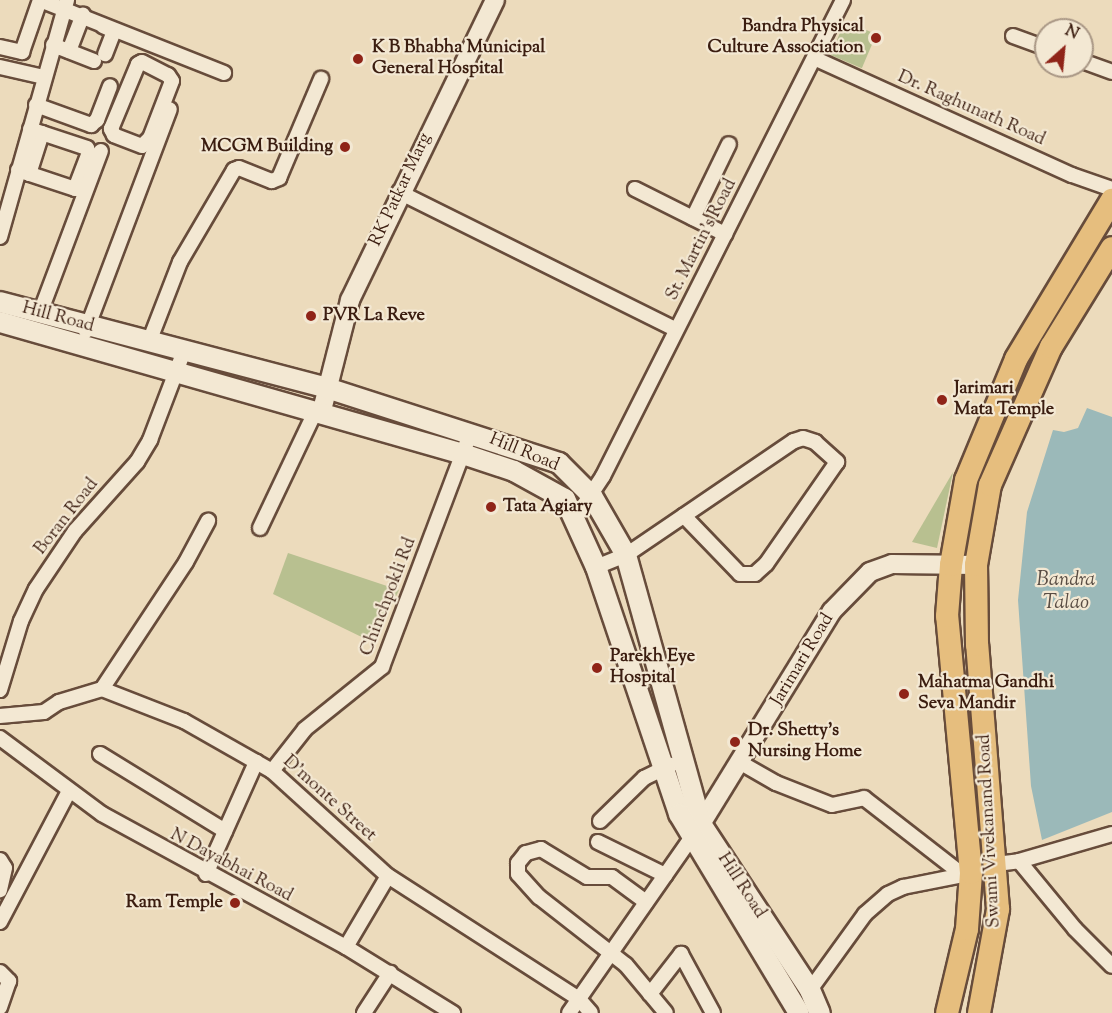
<!DOCTYPE html>
<html>
<head>
<meta charset="utf-8">
<style>
	body { margin:0 }
	#map { position:relative; width:1112px; height:1013px; overflow:hidden; background:#ecdbbc; font-family:"Sorts Mill Goudy",serif }
	div>[style] { position:absolute }
	[style*='--x'] { left:calc(var(--x)*1px); top:calc(var(--y)*1px); width:calc(var(--w)*1px); rotate:calc(var(--a)*1deg) }
	.green>* { inset:0; background:#b8c090; transform-origin:0 0 }
	.water>* { inset:0; background:#9bb9b9 }
	.roads { filter:drop-shadow(2px 0 #674c3b) drop-shadow(-2px 0 #674c3b) drop-shadow(0 2px #674c3b) drop-shadow(0 -2px #674c3b) }
	.minor>* { height:14px; margin:-7px; padding:0 7px; transform-origin:7px; border-radius:7px; background:#f3e8d3 }
	.tertiary>* { height:18px; margin:-9px; padding:0 9px; transform-origin:9px; border-radius:9px; background:#f3e8d3 }
	.secondary>* { height:20px; margin:-10px; padding:0 10px; transform-origin:10px; border-radius:10px; background:#f3e8d3 }
	.primary>* { height:22px; margin:-11px; padding:0 11px; transform-origin:11px; border-radius:11px; background:#e6be7e }
	.dots>* { width:16px; height:16px; translate:-50% -50%; box-sizing:border-box; border:3px solid #f3e8d3; border-radius:50% }
	span { translate:-50% -50%; white-space:nowrap; text-align:center; line-height:1.15; -webkit-text-stroke:4.5px #f3e8d3; paint-order:stroke }
	.poi-label { font-size:18px; color:#3b1d10; font-weight:700 }
	.right { translate:-100% -50%; text-align:right }
	.left { translate:0 -50%; text-align:left }
	.street-label { font-size:18px; color:#3b1d10 }
	.water-label { font-size:20px; color:#584c43; font-style:italic }
	.north { position:absolute; left:1034px; top:18px; width:60px; height:60px; box-sizing:border-box; background:#f3e8d3; border:2px solid #a99785; border-radius:50%; rotate:27deg; font-size:16px; font-weight:700; line-height:24px; text-align:center; color:#3b1d10 }
	.north::after { content:''; display:block; margin:auto; width:21px; height:27px; background:#8f2418; clip-path:polygon(50% 0,100% 100%,50% 72%,0 100%) }
</style>
</head>
<body>
<div id="map">
	<div class="green">
		<div style="left:845px;top:21px;width:34px;height:37px;rotate:23deg"></div>
		<div style="clip-path:polygon(953px 472px,937px 548px,912px 542px)"></div>
		<div style="clip-path:polygon(288px 553px,399px 590px,374px 643px,273px 594px)"></div>
	</div>
	<div class="water">
		<div style="clip-path:polygon(1087px 408px,1112px 417px,1112px 812px,1042px 840px,1031px 786px,1018px 600px,1027px 512px,1053px 430px,1064px 432px,1078px 428px)"></div>
	</div>
	<div class="roads">
		<div class="minor">
			<div style="--x:103;--y:26;--w:12;--a:24"></div>
			<div style="--x:114;--y:31;--w:25;--a:111"></div>
			<div style="--x:1013;--y:36;--w:35;--a:20"></div>
			<div style="--x:53;--y:45;--w:44;--a:21.3"></div>
			<div style="--x:0;--y:47;--w:23;--a:13"></div>
			<div style="--x:22;--y:52;--w:55;--a:-70.9"></div>
			<div style="--x:40;--y:0;--w:198;--a:21.6"></div>
			<div style="--x:69;--y:51;--w:39;--a:-69"></div>
			<div style="--x:816;--y:59;--w:281;--a:24.4"></div>
			<div style="--x:1072;--y:175;--w:42;--a:19.3"></div>
			<div style="--x:1082;--y:61;--w:32;--a:20"></div>
			<div style="--x:142;--y:62;--w:29;--a:27"></div>
			<div style="--x:168;--y:75;--w:7;--a:56"></div>
			<div style="--x:172;--y:81;--w:61;--a:111.1"></div>
			<div style="--x:150;--y:138;--w:11;--a:135"></div>
			<div style="--x:142;--y:146;--w:30;--a:-159"></div>
			<div style="--x:114;--y:135;--w:7;--a:-117"></div>
			<div style="--x:111;--y:129;--w:70;--a:-67.4"></div>
			<div style="--x:138;--y:64;--w:4;--a:-27"></div>
			<div style="--x:0;--y:67;--w:45;--a:12.8"></div>
			<div style="--x:36;--y:105;--w:59;--a:20"></div>
			<div style="--x:91;--y:125;--w:8;--a:-40"></div>
			<div style="--x:97;--y:120;--w:36;--a:-69"></div>
			<div style="--x:18;--y:170;--w:60;--a:18.4"></div>
			<div style="--x:75;--y:189;--w:39;--a:-69"></div>
			<div style="--x:89;--y:153;--w:5;--a:-112"></div>
			<div style="--x:87;--y:148;--w:60;--a:-161.6"></div>
			<div style="--x:29;--y:174;--w:43;--a:-72.4"></div>
			<div style="--x:635;--y:189;--w:101;--a:26.6"></div>
			<div style="--x:399;--y:192;--w:308;--a:26.4"></div>
			<div style="--x:693;--y:218;--w:82;--a:-64.1"></div>
			<div style="--x:0;--y:237;--w:246;--a:-74.2"></div>
			<div style="--x:40;--y:313;--w:173;--a:-69.4"></div>
			<div style="--x:86;--y:331;--w:237;--a:-69.3"></div>
			<div style="--x:149;--y:342;--w:86;--a:-68.8"></div>
			<div style="--x:180;--y:262;--w:107;--a:-59.6"></div>
			<div style="--x:234;--y:170;--w:5;--a:-22"></div>
			<div style="--x:239;--y:168;--w:35;--a:22"></div>
			<div style="--x:272;--y:181;--w:8;--a:-23"></div>
			<div style="--x:279;--y:178;--w:108;--a:-67"></div>
			<div style="--x:576;--y:517;--w:49;--a:-56.6"></div>
			<div style="--x:603;--y:476;--w:533;--a:-63.24"></div>
			<div style="--x:260;--y:528;--w:128;--a:-64.6"></div>
			<div style="--x:596;--y:567;--w:32;--a:-22"></div>
			<div style="--x:626;--y:555;--w:203;--a:-34.2"></div>
			<div style="--x:794;--y:441;--w:9;--a:-18"></div>
			<div style="--x:803;--y:438;--w:13;--a:18"></div>
			<div style="--x:815;--y:442;--w:30;--a:42"></div>
			<div style="--x:837;--y:462;--w:124;--a:124.8"></div>
			<div style="--x:766;--y:564;--w:15;--a:138"></div>
			<div style="--x:755;--y:574;--w:15;--a:180"></div>
			<div style="--x:740;--y:574;--w:81;--a:-134"></div>
			<div style="--x:102;--y:689;--w:152;--a:-56.5"></div>
			<div style="--x:186;--y:562;--w:47;--a:-61.8"></div>
			<div style="--x:0;--y:690;--w:72;--a:-73.1"></div>
			<div style="--x:21;--y:621;--w:35;--a:-65"></div>
			<div style="--x:36;--y:589;--w:70;--a:-56.1"></div>
			<div style="--x:75;--y:531;--w:93;--a:-48.1"></div>
			<div style="--x:137;--y:462;--w:26;--a:-59"></div>
			<div style="--x:150;--y:440;--w:95;--a:-69.1"></div>
			<div style="--x:0;--y:716;--w:44;--a:-5.2"></div>
			<div style="--x:44;--y:712;--w:18;--a:-34"></div>
			<div style="--x:59;--y:702;--w:45;--a:-16.8"></div>
			<div style="--x:102;--y:689;--w:88;--a:21.3"></div>
			<div style="--x:184;--y:721;--w:101;--a:29.6"></div>
			<div style="--x:272;--y:771;--w:156;--a:42.2"></div>
			<div style="--x:388;--y:876;--w:227;--a:32.8"></div>
			<div style="--x:579;--y:999;--w:18;--a:49"></div>
			<div style="--x:0;--y:738;--w:127;--a:36.7"></div>
			<div style="--x:102;--y:814;--w:278;--a:28.6"></div>
			<div style="--x:346;--y:947;--w:126;--a:31.7"></div>
			<div style="--x:100;--y:754;--w:147;--a:31.6"></div>
			<div style="--x:741;--y:763;--w:40;--a:29.7"></div>
			<div style="--x:776;--y:783;--w:60;--a:21.4"></div>
			<div style="--x:832;--y:805;--w:33;--a:-12"></div>
			<div style="--x:864;--y:798;--w:125;--a:37.9"></div>
			<div style="--x:272;--y:771;--w:53;--a:-51.8"></div>
			<div style="--x:305;--y:729;--w:99;--a:-38.8"></div>
			<div style="--x:382;--y:667;--w:251;--a:-69.3"></div>
			<div style="--x:600;--y:821;--w:62;--a:-44.3"></div>
			<div style="--x:644;--y:778;--w:30;--a:-26"></div>
			<div style="--x:598;--y:842;--w:75;--a:26.2"></div>
			<div style="--x:0;--y:860;--w:9;--a:58"></div>
			<div style="--x:5;--y:868;--w:23;--a:103"></div>
			<div style="--x:1019;--y:861;--w:88;--a:50.5"></div>
			<div style="--x:1075;--y:929;--w:52;--a:45"></div>
			<div style="--x:996;--y:864;--w:23;--a:-7"></div>
			<div style="--x:1019;--y:861;--w:97;--a:-16.2"></div>
			<div style="--x:206;--y:874;--w:123;--a:-65.9"></div>
			<div style="--x:646;--y:902;--w:42;--a:-143.7"></div>
			<div style="--x:612;--y:877;--w:25;--a:180"></div>
			<div style="--x:587;--y:877;--w:54;--a:-148.7"></div>
			<div style="--x:541;--y:849;--w:16;--a:165"></div>
			<div style="--x:526;--y:853;--w:13;--a:129"></div>
			<div style="--x:518;--y:863;--w:11;--a:90"></div>
			<div style="--x:518;--y:874;--w:31;--a:48"></div>
			<div style="--x:539;--y:897;--w:110;--a:38"></div>
			<div style="--x:626;--y:965;--w:62;--a:50.2"></div>
			<div style="--x:0;--y:922;--w:148;--a:-62.2"></div>
			<div style="--x:346;--y:947;--w:82;--a:-59.4"></div>
			<div style="--x:0;--y:972;--w:13;--a:45"></div>
			<div style="--x:9;--y:981;--w:28;--a:109"></div>
			<div style="--x:810;--y:990;--w:94;--a:-54.1"></div>
			<div style="--x:865;--y:914;--w:30;--a:-41"></div>
			<div style="--x:888;--y:894;--w:17;--a:-25"></div>
			<div style="--x:903;--y:887;--w:66;--a:-11.3"></div>
			<div style="--x:650;--y:994;--w:51;--a:-52.2"></div>
			<div style="--x:681;--y:954;--w:67;--a:61.5"></div>
			<div style="--x:364;--y:1013;--w:48;--a:-57"></div>
			<div style="--x:569;--y:1013;--w:215;--a:-55.1"></div>
		</div>
		<div class="tertiary">
			<div style="--x:321;--y:414;--w:118;--a:-75.7"></div>
			<div style="--x:350;--y:300;--w:333;--a:-64.2"></div>
			<div style="--x:696;--y:832;--w:259;--a:-58.4"></div>
			<div style="--x:832;--y:611;--w:54;--a:-45.7"></div>
			<div style="--x:870;--y:572;--w:23;--a:-20"></div>
			<div style="--x:892;--y:564;--w:84;--a:0.7"></div>
		</div>
		<div class="secondary">
			<div style="--x:0;--y:302;--w:338;--a:14.7"></div>
			<div style="--x:327;--y:388;--w:244;--a:17.9"></div>
			<div style="--x:559;--y:463;--w:47;--a:45"></div>
			<div style="--x:592;--y:496;--w:68;--a:60"></div>
			<div style="--x:626;--y:555;--w:279;--a:74.4"></div>
			<div style="--x:701;--y:824;--w:199;--a:56.7"></div>
			<div style="--x:810;--y:990;--w:25;--a:67"></div>
			<div style="--x:0;--y:322;--w:481;--a:15.9"></div>
			<div style="--x:463;--y:454;--w:54;--a:18.4"></div>
			<div style="--x:514;--y:471;--w:58;--a:28.8"></div>
			<div style="--x:565;--y:499;--w:75;--a:65.5"></div>
			<div style="--x:596;--y:567;--w:261;--a:71.4"></div>
			<div style="--x:679;--y:814;--w:232;--a:58.9"></div>
		</div>
		<div class="primary">
			<div style="--x:947;--y:1013;--w:86;--a:-76.6"></div>
			<div style="--x:967;--y:929;--w:56;--a:-85.9"></div>
			<div style="--x:971;--y:873;--w:258;--a:-95.3"></div>
			<div style="--x:947;--y:616;--w:51;--a:-85.5"></div>
			<div style="--x:951;--y:565;--w:86;--a:-80"></div>
			<div style="--x:966;--y:480;--w:131;--a:-67.5"></div>
			<div style="--x:1016;--y:359;--w:186;--a:-58.9"></div>
			<div style="--x:979;--y:1013;--w:106;--a:-79.6"></div>
			<div style="--x:998;--y:909;--w:265;--a:-94.5"></div>
			<div style="--x:977;--y:645;--w:80;--a:-90.7"></div>
			<div style="--x:976;--y:565;--w:81;--a:-80.1"></div>
			<div style="--x:990;--y:485;--w:151;--a:-66.2"></div>
			<div style="--x:1051;--y:347;--w:116;--a:-58.4"></div>
		</div>
	</div>
	<div class="dots">
		<div style="left:876px;top:38px;background:#8f2418"></div>
		<div style="left:358px;top:59px;background:#8f2418"></div>
		<div style="left:345px;top:147px;background:#8f2418"></div>
		<div style="left:311px;top:316px;background:#8f2418"></div>
		<div style="left:942px;top:400px;background:#8f2418"></div>
		<div style="left:491px;top:507px;background:#8f2418"></div>
		<div style="left:597px;top:668px;background:#8f2418"></div>
		<div style="left:904px;top:694px;background:#8f2418"></div>
		<div style="left:735px;top:742px;background:#8f2418"></div>
		<div style="left:235px;top:903px;background:#8f2418"></div>
	</div>
	<div class="poi-label">
		<span class="right" style="left:864px;top:38px">Bandra Physical<br>Culture Association</span>
		<span class="left" style="left:372px;top:59px">K B Bhabha Municipal<br>General Hospital</span>
		<span class="right" style="left:333px;top:147px">MCGM Building</span>
		<span class="left" style="left:323px;top:316px">PVR La Reve</span>
		<span class="left" style="left:954px;top:400px">Jarimari<br>Mata Temple</span>
		<span class="left" style="left:503px;top:507px">Tata Agiary</span>
		<span class="left" style="left:610px;top:668px">Parekh Eye<br>Hospital</span>
		<span class="left" style="left:918px;top:694px">Mahatma Gandhi<br>Seva Mandir</span>
		<span class="left" style="left:748px;top:742px">Dr. Shetty's<br>Nursing Home</span>
		<span class="right" style="left:223px;top:903px">Ram Temple</span>
	</div>
	<div class="street-label">
		<span style="left:971px;top:109px;rotate:24deg">Dr. Raghunath Road</span>
		<span style="left:401px;top:190px;rotate:-65deg">RK Patkar Marg</span>
		<span style="left:702px;top:240px;rotate:-63deg">St. Martin's Road</span>
		<span style="left:58px;top:318px;rotate:15deg">Hill Road</span>
		<span style="left:524px;top:453px;rotate:22deg">Hill Road</span>
		<span style="left:67px;top:517px;rotate:-52deg">Boran Road</span>
		<span style="left:389px;top:597px;rotate:-69deg">Chinchpokli Rd</span>
		<span style="left:803px;top:660px;rotate:-59deg">Jarimari Road</span>
		<span style="left:329px;top:799px;rotate:42deg">D'monte Street</span>
		<span style="left:990px;top:831px;rotate:-93deg">Swami Vivekanand Road</span>
		<span style="left:231px;top:866px;rotate:28deg">N Dayabhai Road</span>
		<span style="left:741px;top:886px;rotate:57deg">Hill Road</span>
	</div>
	<div class="water-label">
		<span style="left:1066px;top:592px">Bandra<br>Talao</span>
	</div>
	<div class="north">N</div>
</div>
</body>
</html>
